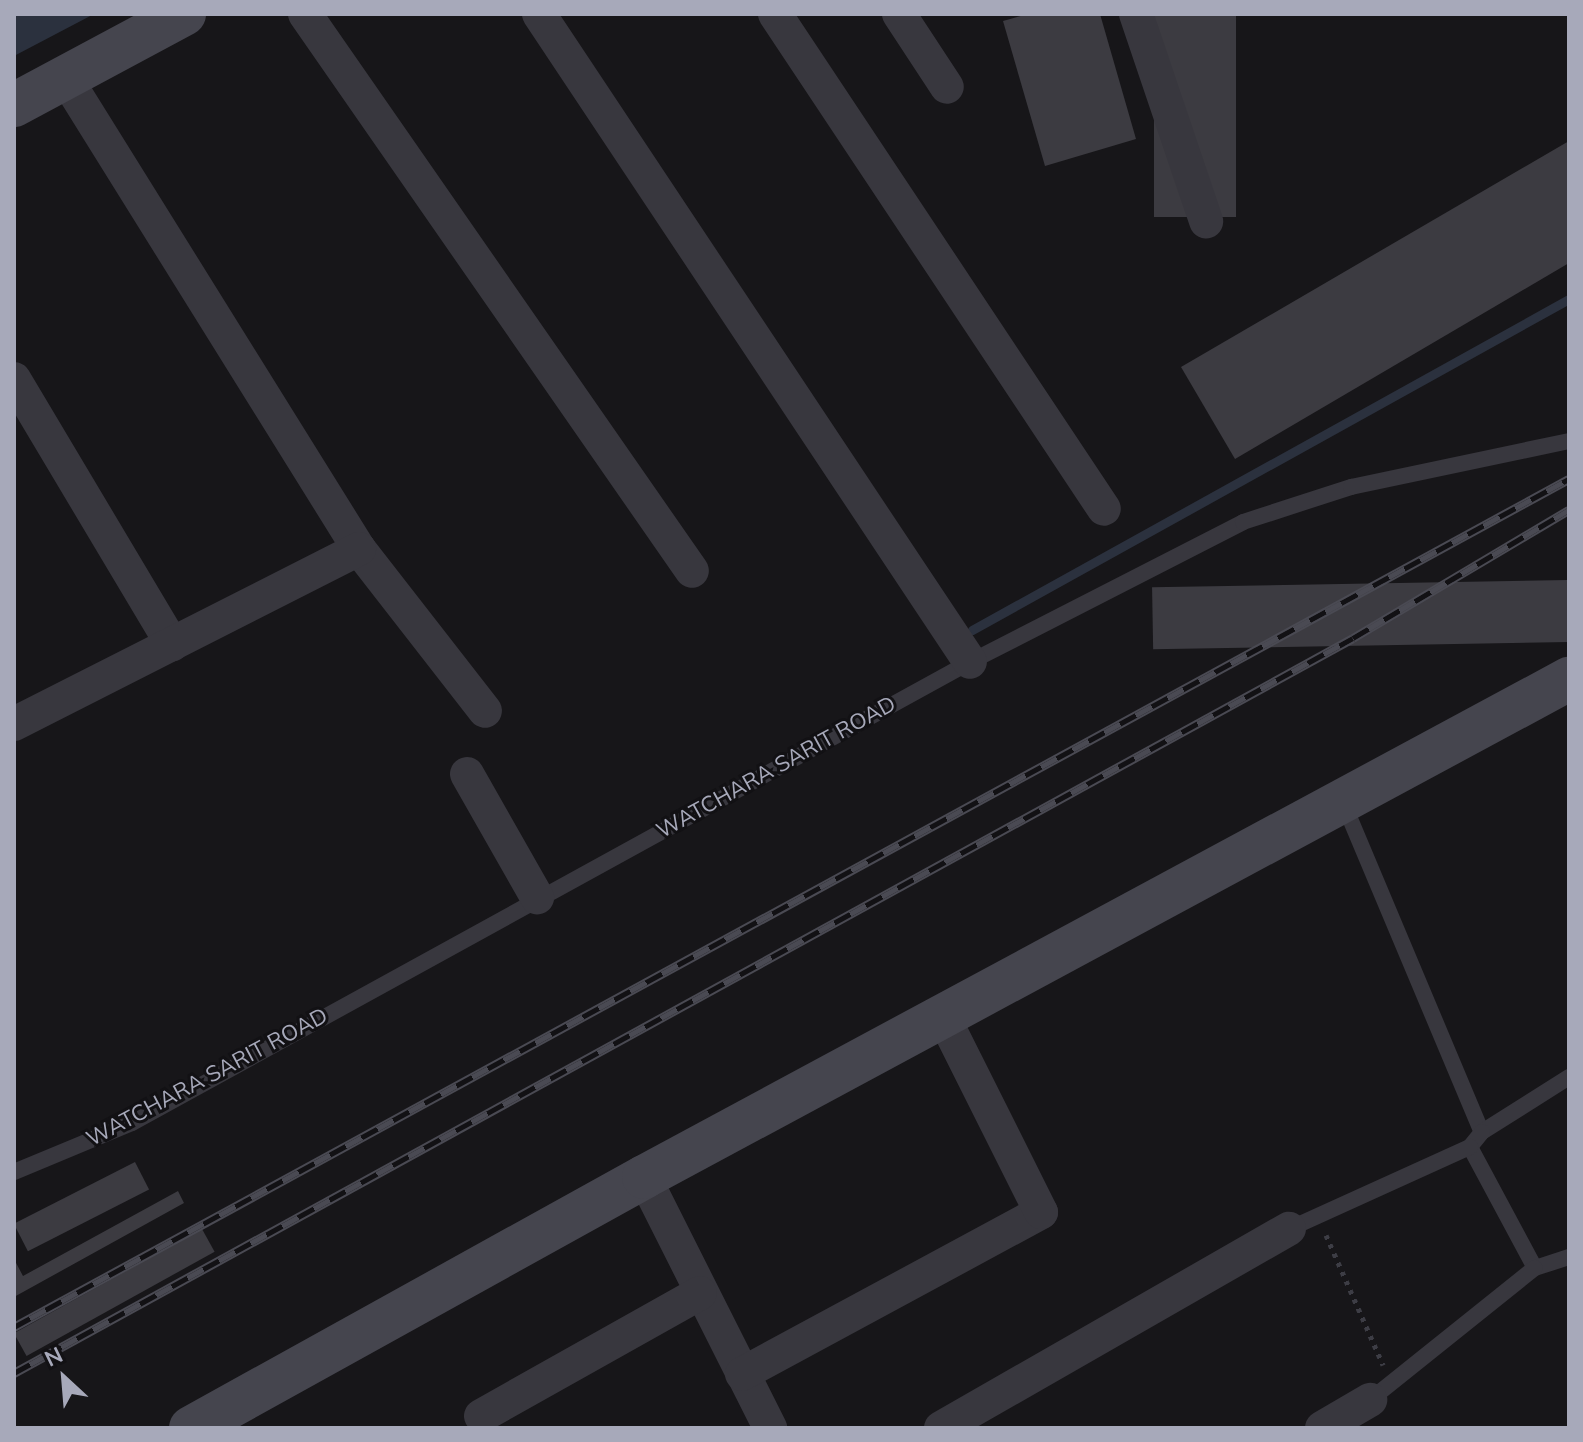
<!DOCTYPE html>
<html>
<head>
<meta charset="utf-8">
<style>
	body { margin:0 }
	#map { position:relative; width:1583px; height:1442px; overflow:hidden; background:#171619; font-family:Mulish,sans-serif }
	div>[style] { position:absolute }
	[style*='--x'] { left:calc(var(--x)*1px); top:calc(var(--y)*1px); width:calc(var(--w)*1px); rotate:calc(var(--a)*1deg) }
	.water>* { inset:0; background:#2b313e }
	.stream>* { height:9px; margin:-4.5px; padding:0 4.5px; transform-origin:4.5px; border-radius:4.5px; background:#2b313e }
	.building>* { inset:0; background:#3c3b41; transform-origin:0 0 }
	.path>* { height:5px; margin-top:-2.5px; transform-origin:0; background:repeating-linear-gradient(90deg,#3d3d45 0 4px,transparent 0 10px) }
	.lane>* { height:16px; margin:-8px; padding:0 8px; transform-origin:8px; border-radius:8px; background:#38373e }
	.street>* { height:34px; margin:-17px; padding:0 17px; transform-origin:17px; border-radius:17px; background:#38373e }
	.secondary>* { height:44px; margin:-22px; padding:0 22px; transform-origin:22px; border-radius:22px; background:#45454e }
	.rail>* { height:9px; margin-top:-4.5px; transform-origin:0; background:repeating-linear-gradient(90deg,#121114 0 18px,#4a4a53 0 36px); box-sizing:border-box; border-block:2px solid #4a4a53 }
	span { translate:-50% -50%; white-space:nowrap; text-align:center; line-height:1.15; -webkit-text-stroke:6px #121114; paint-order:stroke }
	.street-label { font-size:22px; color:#a7a9ba }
	.frame { position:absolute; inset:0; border:16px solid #a7a9ba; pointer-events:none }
	.north { position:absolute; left:24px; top:1338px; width:80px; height:80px; -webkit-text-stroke:6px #121114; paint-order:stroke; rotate:334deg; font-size:22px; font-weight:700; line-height:32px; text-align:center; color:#a7a9ba }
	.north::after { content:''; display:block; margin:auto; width:28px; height:36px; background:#a7a9ba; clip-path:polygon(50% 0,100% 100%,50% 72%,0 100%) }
</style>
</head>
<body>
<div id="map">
	<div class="water">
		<div style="clip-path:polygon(14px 14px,94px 14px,14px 56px)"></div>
	</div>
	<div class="stream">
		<div style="--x:972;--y:630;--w:683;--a:-29.01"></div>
	</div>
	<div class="building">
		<div style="clip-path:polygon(1028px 14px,1100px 14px,1136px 139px,1045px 166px,1003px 21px)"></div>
		<div style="left:1154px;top:14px;width:82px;height:203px"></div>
		<div style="clip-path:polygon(1569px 141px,1569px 263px,1235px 459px,1181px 367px)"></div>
		<div style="left:1568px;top:580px;width:62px;height:416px;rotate:89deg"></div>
		<div style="left:135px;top:1162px;width:31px;height:136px;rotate:63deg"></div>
		<div style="clip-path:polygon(178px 1191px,184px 1203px,14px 1297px,14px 1259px,23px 1276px)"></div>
		<div style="left:202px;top:1229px;width:26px;height:215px;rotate:61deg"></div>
	</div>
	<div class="path">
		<div style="--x:1326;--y:1235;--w:142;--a:66.3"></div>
	</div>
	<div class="lane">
		<div style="--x:1343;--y:802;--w:358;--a:67.2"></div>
		<div style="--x:1569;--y:1077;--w:103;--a:147.7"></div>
		<div style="--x:1482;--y:1132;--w:19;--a:129"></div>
		<div style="--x:1470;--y:1147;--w:137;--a:61.8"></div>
		<div style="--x:1535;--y:1268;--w:36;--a:-18"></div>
		<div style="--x:14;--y:1172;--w:128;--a:-22.6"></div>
		<div style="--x:132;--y:1123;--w:956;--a:-28.82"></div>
		<div style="--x:970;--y:662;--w:307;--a:-27.1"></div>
		<div style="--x:1243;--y:522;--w:114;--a:-18"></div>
		<div style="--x:1351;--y:487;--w:223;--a:-11.9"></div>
		<div style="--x:1289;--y:1229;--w:199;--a:-24.4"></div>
		<div style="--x:1370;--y:1400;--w:211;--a:-38.7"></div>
	</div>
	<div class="street">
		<div style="--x:305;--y:14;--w:678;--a:55.21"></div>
		<div style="--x:539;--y:14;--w:778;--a:56.37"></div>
		<div style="--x:775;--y:14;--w:594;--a:56.39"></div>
		<div style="--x:899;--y:14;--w:87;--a:56.7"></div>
		<div style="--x:1136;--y:14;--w:219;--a:71.3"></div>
		<div style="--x:65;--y:77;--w:556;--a:58.08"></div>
		<div style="--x:359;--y:549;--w:205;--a:52.1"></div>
		<div style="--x:14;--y:379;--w:309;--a:59.2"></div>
		<div style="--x:14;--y:724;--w:387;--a:-26.9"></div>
		<div style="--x:467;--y:774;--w:142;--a:60.4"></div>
		<div style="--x:644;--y:1177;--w:281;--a:63.3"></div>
		<div style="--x:742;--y:1374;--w:340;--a:-28.4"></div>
		<div style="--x:1041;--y:1212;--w:219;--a:-116.6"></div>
		<div style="--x:481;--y:1416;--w:251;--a:-29.3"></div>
		<div style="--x:941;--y:1428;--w:401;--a:-29.8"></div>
		<div style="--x:1322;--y:1428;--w:56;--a:-30.3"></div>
	</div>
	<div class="secondary">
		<div style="--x:14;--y:105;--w:193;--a:-28.2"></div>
		<div style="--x:191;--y:1428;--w:518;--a:-28.99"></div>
		<div style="--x:644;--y:1177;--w:1051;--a:-28.3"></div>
	</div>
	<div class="rail">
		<div style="--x:14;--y:1327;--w:1771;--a:-28.61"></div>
		<div style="--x:14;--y:1373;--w:1527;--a:-28.76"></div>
		<div style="--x:1353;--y:638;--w:251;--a:-30.7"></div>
	</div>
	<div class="street-label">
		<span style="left:776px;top:767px;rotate:-29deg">WATCHARA SARIT ROAD</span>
		<span style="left:207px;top:1077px;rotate:-28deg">WATCHARA SARIT ROAD</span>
	</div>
	<div class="frame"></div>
	<div class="north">N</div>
</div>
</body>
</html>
